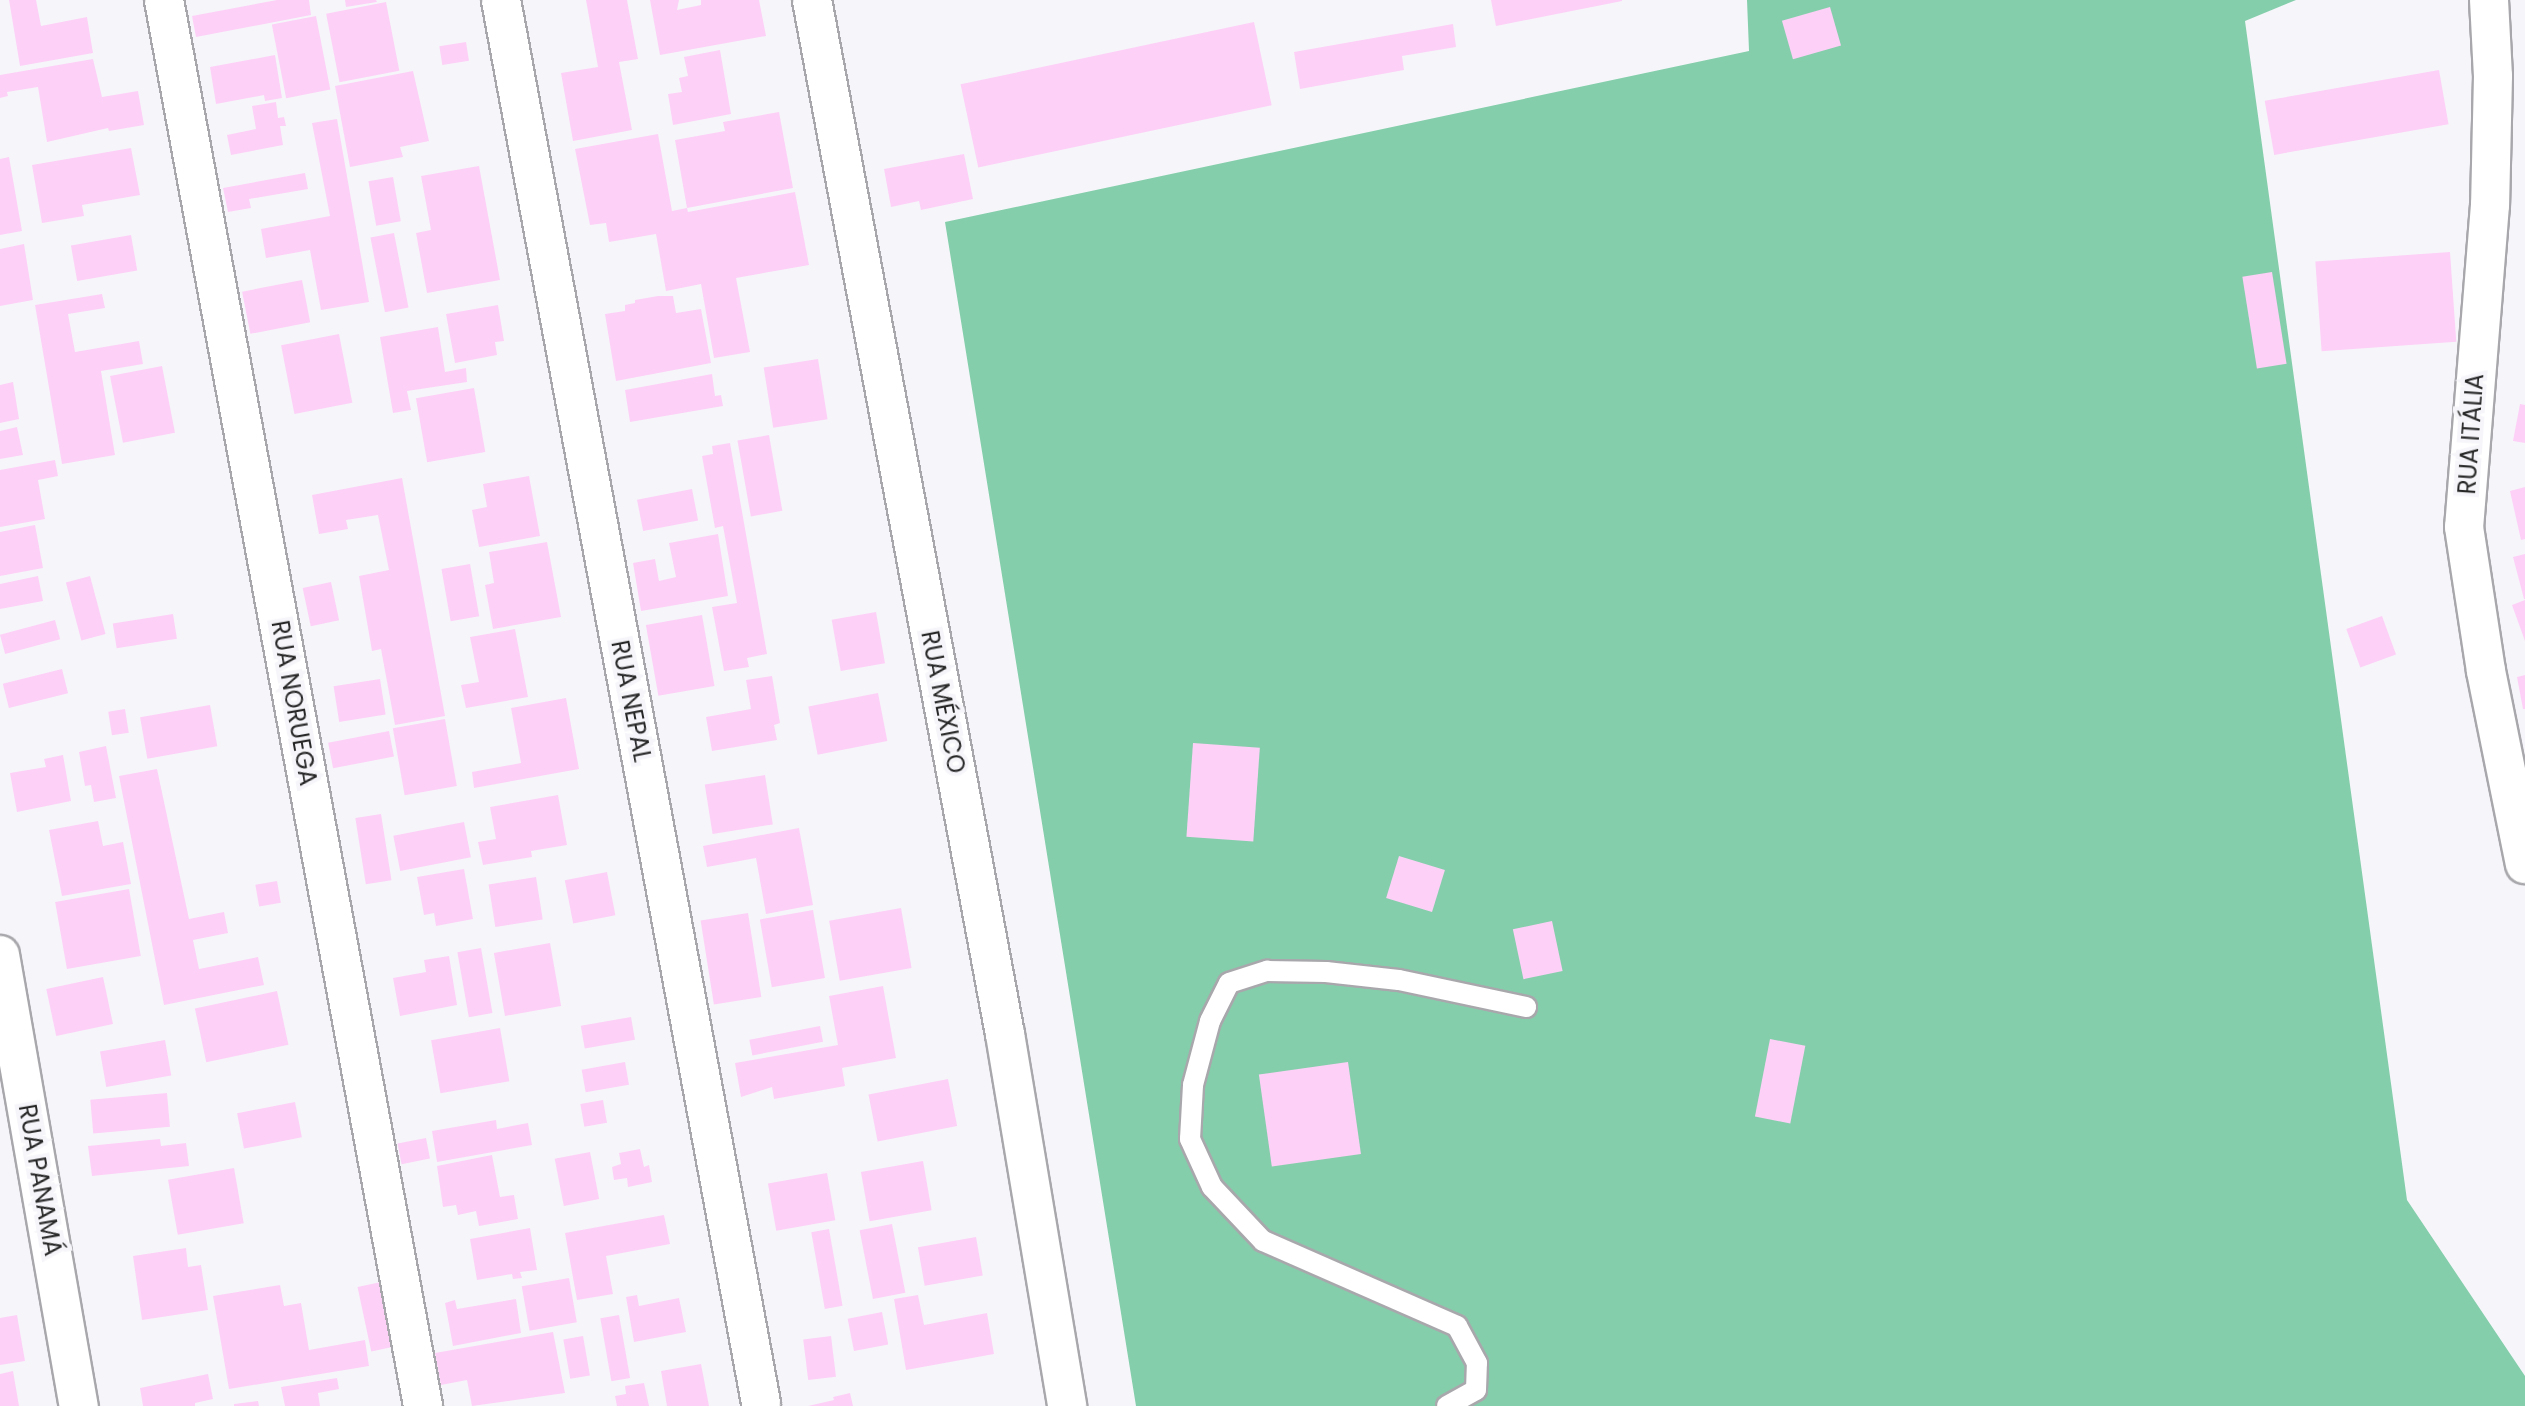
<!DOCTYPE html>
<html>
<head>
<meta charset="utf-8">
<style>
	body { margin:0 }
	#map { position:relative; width:2525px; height:1406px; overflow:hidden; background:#f6f6fa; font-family:Poppins,sans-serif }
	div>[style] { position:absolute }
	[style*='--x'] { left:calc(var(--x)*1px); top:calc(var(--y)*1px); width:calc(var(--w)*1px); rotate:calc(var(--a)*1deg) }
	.forest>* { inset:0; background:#85ceab }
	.building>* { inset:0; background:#fdd0f7; transform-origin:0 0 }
	.roads { filter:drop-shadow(2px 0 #a8a8ac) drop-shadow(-2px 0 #a8a8ac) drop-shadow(0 2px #a8a8ac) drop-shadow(0 -2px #a8a8ac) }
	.service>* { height:20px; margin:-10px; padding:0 10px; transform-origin:10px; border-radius:10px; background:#fff }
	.minor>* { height:38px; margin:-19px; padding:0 19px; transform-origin:19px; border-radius:19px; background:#fff }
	span { translate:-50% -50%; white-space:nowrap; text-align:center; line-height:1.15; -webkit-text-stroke:8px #f6f6fa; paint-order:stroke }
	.street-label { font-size:24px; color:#272728 }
</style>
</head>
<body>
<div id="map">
	<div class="forest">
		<div style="clip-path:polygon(1747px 0,2296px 0,2245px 21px,2407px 1200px,2525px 1376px,2525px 1406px,1136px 1406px,945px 222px,1749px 51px)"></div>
	</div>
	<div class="building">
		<div style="clip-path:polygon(9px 0,36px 0,41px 26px,87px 17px,93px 53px,20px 66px)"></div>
		<div style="clip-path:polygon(277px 0,309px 0,311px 15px,196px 37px,192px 16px)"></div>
		<div style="clip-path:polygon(345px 0,376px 0,377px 2px,346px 7px)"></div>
		<div style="clip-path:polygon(586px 0,627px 0,638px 59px,619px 62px,632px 130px,573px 141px,561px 73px,598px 67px)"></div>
		<div style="clip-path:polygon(650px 0,679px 0,677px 10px,701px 5px,701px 0,759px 0,766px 36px,660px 55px)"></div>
		<div style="clip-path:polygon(1491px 0,1622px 0,1622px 1px,1496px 26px)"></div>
		<div style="left:386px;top:2px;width:70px;height:61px;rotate:79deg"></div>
		<div style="left:1830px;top:7px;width:40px;height:50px;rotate:74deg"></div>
		<div style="left:316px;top:16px;width:75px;height:45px;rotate:79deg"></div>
		<div style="left:1254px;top:22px;width:85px;height:300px;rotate:78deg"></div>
		<div style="clip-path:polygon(1453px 24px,1456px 47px,1402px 56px,1404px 70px,1300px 89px,1294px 52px)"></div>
		<div style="left:466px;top:42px;width:19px;height:27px;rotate:81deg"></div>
		<div style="clip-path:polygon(720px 50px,731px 114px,673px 125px,668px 94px,682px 92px,679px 78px,688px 76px,684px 57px)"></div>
		<div style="clip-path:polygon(275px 55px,282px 98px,265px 101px,264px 95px,216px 104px,210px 67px)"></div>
		<div style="clip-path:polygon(93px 59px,102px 97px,138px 91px,144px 125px,109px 131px,108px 128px,47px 142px,38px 87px,7px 92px,8px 96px,0 98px,0 75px)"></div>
		<div style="left:2439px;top:70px;width:55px;height:177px;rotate:80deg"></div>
		<div style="clip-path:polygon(413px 71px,429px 141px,400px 147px,403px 157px,350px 167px,335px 86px)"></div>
		<div style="clip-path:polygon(276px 102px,278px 118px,284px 117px,286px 126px,280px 126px,283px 145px,231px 155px,227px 135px,256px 129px,252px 106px)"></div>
		<div style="clip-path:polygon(779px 112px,793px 188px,687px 208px,688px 212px,795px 192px,809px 265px,736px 278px,750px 352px,714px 358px,701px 284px,666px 291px,656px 234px,609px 242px,606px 223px,590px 225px,575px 149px,658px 134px,672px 211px,687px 208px,675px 140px,725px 131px,723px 122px)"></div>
		<div style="clip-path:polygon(337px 119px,369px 302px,321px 310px,310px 250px,266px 258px,261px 229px,330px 216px,312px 123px)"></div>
		<div style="clip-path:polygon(131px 148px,140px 195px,82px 205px,84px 216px,42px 223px,32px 165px)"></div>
		<div style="clip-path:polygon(964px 154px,973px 199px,921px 210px,919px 201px,891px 207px,884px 169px)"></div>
		<div style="clip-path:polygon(9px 157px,22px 231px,0 235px,0 159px)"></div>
		<div style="clip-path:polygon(479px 166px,500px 280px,427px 293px,416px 233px,431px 230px,421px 176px)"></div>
		<div style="clip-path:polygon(305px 173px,308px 189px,249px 199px,251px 208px,228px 212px,223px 188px)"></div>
		<div style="left:393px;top:177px;width:45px;height:25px;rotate:80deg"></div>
		<div style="left:394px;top:233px;width:76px;height:24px;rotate:79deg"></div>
		<div style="left:131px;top:235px;width:36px;height:61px;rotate:80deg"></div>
		<div style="clip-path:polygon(24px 244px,33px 300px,0 306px,0 249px)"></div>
		<div style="left:2450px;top:252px;width:90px;height:135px;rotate:86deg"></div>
		<div style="left:2272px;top:272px;width:93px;height:30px;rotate:81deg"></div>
		<div style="left:302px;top:280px;width:43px;height:61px;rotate:79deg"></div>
		<div style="clip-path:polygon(102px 294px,105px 308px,68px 314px,75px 352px,139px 341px,143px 364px,101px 371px,115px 455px,62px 464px,35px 305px)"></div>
		<div style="clip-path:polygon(658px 296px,673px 296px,676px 313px,701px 309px,711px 363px,616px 381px,605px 314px,625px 311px,625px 305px,635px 303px,635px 300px)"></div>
		<div style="clip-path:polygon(498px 305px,504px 341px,495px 342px,497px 355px,455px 363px,446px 314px)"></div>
		<div style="clip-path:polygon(438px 327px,445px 372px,466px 368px,467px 382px,407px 391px,411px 410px,393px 413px,380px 337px)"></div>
		<div style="left:339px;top:334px;width:70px;height:59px;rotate:79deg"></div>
		<div style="left:818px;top:359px;width:61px;height:55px;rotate:81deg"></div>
		<div style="left:162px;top:366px;width:68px;height:53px;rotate:79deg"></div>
		<div style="clip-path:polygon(712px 374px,715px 396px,721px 395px,723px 406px,630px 422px,625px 390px)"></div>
		<div style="clip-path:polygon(13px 382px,19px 419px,0 423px,0 385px)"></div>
		<div style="left:474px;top:388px;width:65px;height:59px;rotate:80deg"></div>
		<div style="clip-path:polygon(2520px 404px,2525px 405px,2525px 443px,2513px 441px)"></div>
		<div style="clip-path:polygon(17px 427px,23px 455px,0 459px,0 431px)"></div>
		<div style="left:769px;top:435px;width:77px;height:32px;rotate:80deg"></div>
		<div style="clip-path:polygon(730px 443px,767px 654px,747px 658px,749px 667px,724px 671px,712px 607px,737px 603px,723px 526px,715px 528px,702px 456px,713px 454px,712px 446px)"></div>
		<div style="clip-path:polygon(55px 460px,58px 476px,38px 480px,45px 519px,0 527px,0 470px)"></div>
		<div style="clip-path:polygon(529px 476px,540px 536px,479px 547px,472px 510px,487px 507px,483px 484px)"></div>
		<div style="clip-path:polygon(402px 478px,445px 716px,395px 725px,381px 649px,372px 651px,359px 576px,389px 570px,378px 515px,346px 520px,348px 529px,319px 534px,312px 495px)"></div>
		<div style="clip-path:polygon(2525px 487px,2525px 539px,2521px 540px,2510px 491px)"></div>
		<div style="left:692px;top:489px;width:32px;height:56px;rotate:79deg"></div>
		<div style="clip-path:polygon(35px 525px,43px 568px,0 576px,0 532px)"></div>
		<div style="clip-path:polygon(718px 534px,728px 596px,641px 611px,633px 563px,655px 559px,659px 581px,676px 577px,669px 543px)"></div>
		<div style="clip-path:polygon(547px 542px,561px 617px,493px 629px,485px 585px,494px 583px,489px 552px)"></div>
		<div style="clip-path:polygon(2525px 554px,2525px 599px,2524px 599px,2513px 557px)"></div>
		<div style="left:470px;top:564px;width:53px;height:29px;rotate:80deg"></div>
		<div style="clip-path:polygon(38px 576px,43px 601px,0 609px,0 584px)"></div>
		<div style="left:90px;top:576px;width:60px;height:25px;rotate:75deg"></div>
		<div style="left:331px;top:582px;width:39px;height:29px;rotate:78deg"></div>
		<div style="clip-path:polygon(2525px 600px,2525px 641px,2512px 605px)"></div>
		<div style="left:876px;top:612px;width:52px;height:45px;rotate:80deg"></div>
		<div style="left:173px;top:614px;width:25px;height:61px;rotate:81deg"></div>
		<div style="left:702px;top:615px;width:72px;height:57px;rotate:80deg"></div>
		<div style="left:2382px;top:616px;width:41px;height:38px;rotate:70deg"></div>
		<div style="left:55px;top:620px;width:20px;height:57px;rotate:75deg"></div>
		<div style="clip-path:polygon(515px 629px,528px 697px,466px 708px,461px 685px,479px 682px,470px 637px)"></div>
		<div style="left:62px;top:669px;width:25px;height:61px;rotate:76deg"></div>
		<div style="clip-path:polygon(2525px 675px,2525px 709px,2523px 709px,2517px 677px)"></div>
		<div style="clip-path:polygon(772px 676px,780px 723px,774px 725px,777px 740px,712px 751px,706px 717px,751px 709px,746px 680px)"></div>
		<div style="left:380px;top:679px;width:36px;height:47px;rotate:81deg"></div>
		<div style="left:878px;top:693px;width:49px;height:71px;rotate:79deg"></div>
		<div style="clip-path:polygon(566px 698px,579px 769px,474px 788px,472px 772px,521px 763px,511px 708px)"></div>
		<div style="left:210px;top:705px;width:42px;height:71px;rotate:80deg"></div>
		<div style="left:125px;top:709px;width:24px;height:17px;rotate:81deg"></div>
		<div style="left:445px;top:719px;width:68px;height:53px;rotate:80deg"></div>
		<div style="left:389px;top:731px;width:26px;height:62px;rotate:79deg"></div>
		<div style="left:1193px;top:743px;width:67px;height:94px;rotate:4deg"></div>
		<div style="clip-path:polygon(106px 746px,116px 798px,94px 802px,91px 785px,85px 786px,79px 752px)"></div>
		<div style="clip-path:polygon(63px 755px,71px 801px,17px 812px,10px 773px,46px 767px,44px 759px)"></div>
		<div style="clip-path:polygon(157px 769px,189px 919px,224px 912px,228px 933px,193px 940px,199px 969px,258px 957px,264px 985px,164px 1005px,119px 776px)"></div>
		<div style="left:765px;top:775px;width:50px;height:61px;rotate:81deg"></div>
		<div style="clip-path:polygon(558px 795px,567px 845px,531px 851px,532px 857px,483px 865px,478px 842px,496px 839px,490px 807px)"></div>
		<div style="left:381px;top:814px;width:67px;height:26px;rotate:81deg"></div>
		<div style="clip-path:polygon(98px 821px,103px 846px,123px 842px,131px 884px,62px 896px,49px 830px)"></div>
		<div style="left:464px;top:822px;width:36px;height:72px;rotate:79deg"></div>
		<div style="clip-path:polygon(799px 828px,813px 905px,766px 914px,756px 858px,707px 867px,703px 846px)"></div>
		<div style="left:1399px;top:856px;width:48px;height:44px;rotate:17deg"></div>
		<div style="clip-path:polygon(464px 869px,473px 919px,436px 926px,434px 913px,424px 915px,417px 877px)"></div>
		<div style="left:607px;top:872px;width:44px;height:43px;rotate:79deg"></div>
		<div style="left:536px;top:877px;width:43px;height:48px;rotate:81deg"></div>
		<div style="left:277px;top:881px;width:22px;height:22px;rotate:80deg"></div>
		<div style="left:129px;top:889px;width:68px;height:75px;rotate:80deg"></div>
		<div style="left:901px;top:908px;width:61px;height:73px;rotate:80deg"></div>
		<div style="left:813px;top:910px;width:69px;height:54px;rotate:80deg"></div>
		<div style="left:748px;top:913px;width:85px;height:48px;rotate:81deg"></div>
		<div style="left:1552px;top:921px;width:51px;height:40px;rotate:78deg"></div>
		<div style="left:550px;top:943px;width:64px;height:57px;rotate:80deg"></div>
		<div style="left:481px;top:948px;width:66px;height:24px;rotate:80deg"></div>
		<div style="clip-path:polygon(449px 956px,457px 1005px,400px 1016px,393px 978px,426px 972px,424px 960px)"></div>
		<div style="left:103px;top:977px;width:48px;height:58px;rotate:78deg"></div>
		<div style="clip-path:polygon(883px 986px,896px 1058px,842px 1068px,845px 1086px,774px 1099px,772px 1087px,741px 1097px,735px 1063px,838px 1045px,829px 996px)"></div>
		<div style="left:277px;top:991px;width:55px;height:84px;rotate:78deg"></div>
		<div style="left:631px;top:1017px;width:23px;height:51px;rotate:80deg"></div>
		<div style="left:820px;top:1026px;width:16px;height:72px;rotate:79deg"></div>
		<div style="left:500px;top:1028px;width:54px;height:70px;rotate:80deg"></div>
		<div style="left:1770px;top:1039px;width:36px;height:79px;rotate:11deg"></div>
		<div style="left:165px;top:1040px;width:36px;height:66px;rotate:80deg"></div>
		<div style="left:625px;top:1062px;width:23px;height:44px;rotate:80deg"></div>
		<div style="left:1348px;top:1062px;width:93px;height:90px;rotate:82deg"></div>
		<div style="left:948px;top:1079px;width:48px;height:81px;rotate:79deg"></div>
		<div style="left:167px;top:1093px;width:34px;height:77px;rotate:85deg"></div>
		<div style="left:603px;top:1100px;width:23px;height:23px;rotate:80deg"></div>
		<div style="left:295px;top:1102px;width:36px;height:59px;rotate:79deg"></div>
		<div style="clip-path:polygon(496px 1120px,497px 1129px,528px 1123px,532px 1145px,437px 1162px,432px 1131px)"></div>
		<div style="left:426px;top:1138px;width:21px;height:29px;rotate:79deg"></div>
		<div style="clip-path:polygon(160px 1139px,161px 1146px,186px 1143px,189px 1166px,92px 1176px,88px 1146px)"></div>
		<div style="clip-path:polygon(640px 1149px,644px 1167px,649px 1165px,652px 1182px,628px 1187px,627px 1178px,614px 1180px,612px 1167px,621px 1164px,619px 1153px)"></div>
		<div style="left:590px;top:1152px;width:48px;height:36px;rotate:79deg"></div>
		<div style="clip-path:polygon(492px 1155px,500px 1197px,514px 1195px,518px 1219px,479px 1226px,476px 1211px,458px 1215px,456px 1205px,443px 1207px,437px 1166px)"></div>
		<div style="left:923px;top:1161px;width:50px;height:63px;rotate:80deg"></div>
		<div style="left:234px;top:1168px;width:56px;height:67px;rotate:80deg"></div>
		<div style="left:827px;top:1173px;width:48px;height:60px;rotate:80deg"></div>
		<div style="clip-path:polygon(664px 1215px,670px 1244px,606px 1256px,613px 1294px,577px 1300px,565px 1233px)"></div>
		<div style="left:892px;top:1224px;width:70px;height:33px;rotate:79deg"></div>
		<div style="clip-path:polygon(530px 1228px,537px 1270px,520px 1272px,522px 1278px,513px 1279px,512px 1274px,477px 1280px,470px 1239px)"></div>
		<div style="left:829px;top:1229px;width:78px;height:18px;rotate:80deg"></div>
		<div style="left:976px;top:1237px;width:39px;height:59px;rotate:80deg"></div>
		<div style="clip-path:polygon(186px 1248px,188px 1267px,201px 1265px,208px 1310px,142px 1320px,133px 1256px)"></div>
		<div style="left:569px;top:1278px;width:45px;height:48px;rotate:80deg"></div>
		<div style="left:381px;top:1282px;width:66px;height:24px;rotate:78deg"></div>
		<div style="clip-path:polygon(280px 1285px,284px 1306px,301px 1303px,309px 1350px,365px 1340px,369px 1366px,229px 1389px,213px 1296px)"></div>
		<div style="clip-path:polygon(637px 1295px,639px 1306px,679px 1298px,686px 1332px,634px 1342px,626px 1297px)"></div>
		<div style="clip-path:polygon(918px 1295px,924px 1325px,987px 1313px,994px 1354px,906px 1370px,894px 1299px)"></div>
		<div style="clip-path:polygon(516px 1299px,521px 1333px,453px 1346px,445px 1303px,455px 1300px,457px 1309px)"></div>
		<div style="left:882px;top:1312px;width:33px;height:35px;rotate:79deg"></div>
		<div style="clip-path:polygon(17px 1315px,25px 1361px,0 1365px,0 1318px)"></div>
		<div style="left:619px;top:1315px;width:64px;height:19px;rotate:80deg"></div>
		<div style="clip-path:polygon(553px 1332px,565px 1393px,472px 1406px,467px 1380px,441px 1385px,435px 1353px)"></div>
		<div style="left:583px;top:1336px;width:40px;height:20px;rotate:80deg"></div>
		<div style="left:831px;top:1336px;width:41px;height:28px;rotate:83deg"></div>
		<div style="clip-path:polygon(701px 1364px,709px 1406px,667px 1406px,661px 1371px)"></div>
		<div style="clip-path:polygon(13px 1371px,19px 1406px,0 1406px,0 1374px)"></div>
		<div style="clip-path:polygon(208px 1374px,213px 1399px,195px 1403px,195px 1406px,143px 1406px,140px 1388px)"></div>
		<div style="clip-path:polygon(337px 1378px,339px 1389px,318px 1393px,320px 1406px,285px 1406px,281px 1387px)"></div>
		<div style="clip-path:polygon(644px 1383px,649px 1406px,617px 1406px,615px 1396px,626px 1394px,625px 1386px)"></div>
		<div style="clip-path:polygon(850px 1393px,853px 1406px,808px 1406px,834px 1400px,833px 1397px)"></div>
		<div style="clip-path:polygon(258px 1401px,259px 1406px,234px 1406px,234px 1404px)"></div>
	</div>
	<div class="roads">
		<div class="service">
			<div style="--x:1447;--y:1406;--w:33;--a:-29"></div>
			<div style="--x:1476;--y:1390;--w:27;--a:-88"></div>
			<div style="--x:1477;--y:1363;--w:42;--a:-118.4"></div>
			<div style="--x:1457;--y:1326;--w:212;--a:-156.3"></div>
			<div style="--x:1263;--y:1241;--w:74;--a:-133.4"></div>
			<div style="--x:1212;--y:1187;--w:53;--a:-114.6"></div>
			<div style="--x:1190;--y:1139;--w:54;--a:-86.8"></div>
			<div style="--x:1193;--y:1085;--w:66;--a:-75.1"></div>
			<div style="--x:1210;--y:1021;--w:42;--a:-63.4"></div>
			<div style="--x:1229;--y:983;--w:40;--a:-18"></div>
			<div style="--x:1267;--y:971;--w:59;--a:1"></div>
			<div style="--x:1326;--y:972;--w:73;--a:6.3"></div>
			<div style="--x:1399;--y:980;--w:130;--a:12"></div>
		</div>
		<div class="minor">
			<div style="--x:164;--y:0;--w:1430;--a:79.56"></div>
			<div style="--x:501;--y:0;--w:1427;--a:79.5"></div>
			<div style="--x:812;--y:0;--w:1052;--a:79.43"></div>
			<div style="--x:1005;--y:1034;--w:377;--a:80.5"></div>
			<div style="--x:2489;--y:0;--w:76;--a:87"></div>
			<div style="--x:2493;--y:76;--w:129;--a:91.3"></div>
			<div style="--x:2490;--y:205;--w:323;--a:94.6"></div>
			<div style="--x:2464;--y:527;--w:146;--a:81.3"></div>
			<div style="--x:2486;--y:671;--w:197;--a:78.6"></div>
			<div style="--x:0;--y:955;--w:458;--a:80.1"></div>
		</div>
	</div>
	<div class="street-label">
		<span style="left:2471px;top:434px;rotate:-86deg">RUA ITÁLIA</span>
		<span style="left:631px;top:701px;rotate:79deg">RUA NEPAL</span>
		<span style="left:943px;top:702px;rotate:79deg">RUA MÉXICO</span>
		<span style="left:294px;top:703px;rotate:80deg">RUA NORUEGA</span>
		<span style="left:40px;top:1180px;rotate:80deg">RUA PANAMÁ</span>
	</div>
</div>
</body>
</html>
